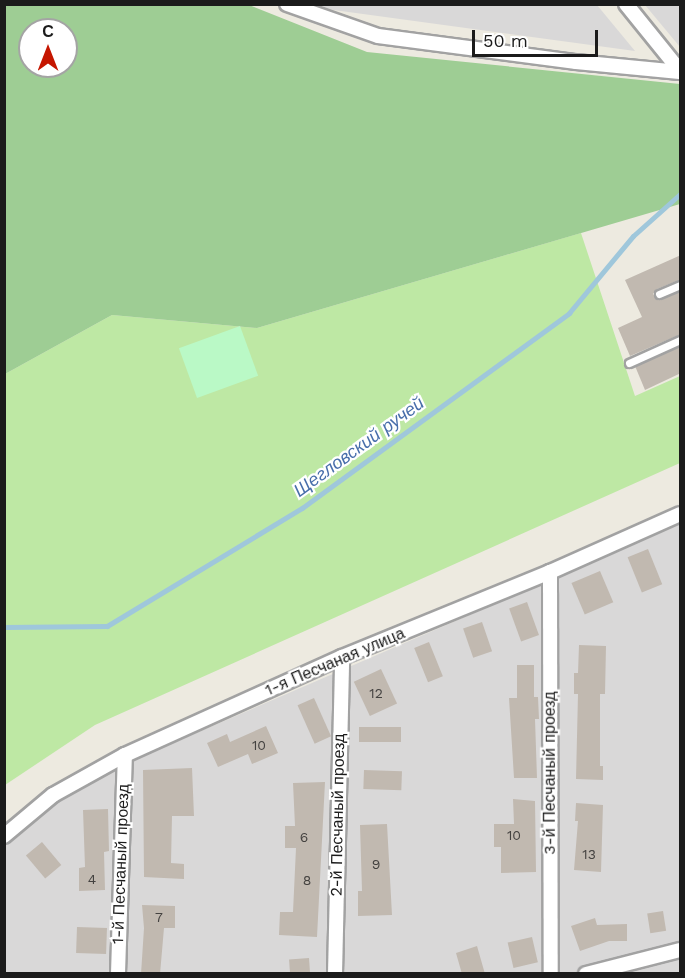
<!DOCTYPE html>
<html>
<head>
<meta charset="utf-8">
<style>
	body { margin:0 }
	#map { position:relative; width:685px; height:978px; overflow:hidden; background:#edeae0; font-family:"Work Sans",sans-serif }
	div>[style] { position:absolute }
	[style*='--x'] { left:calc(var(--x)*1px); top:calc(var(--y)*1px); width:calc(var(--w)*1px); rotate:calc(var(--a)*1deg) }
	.residential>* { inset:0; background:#d9d8d8 }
	.grass>* { inset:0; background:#bee8a4 }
	.forest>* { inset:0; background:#9ecd94 }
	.park>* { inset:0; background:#baf9c6; transform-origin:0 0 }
	.stream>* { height:5px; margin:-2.5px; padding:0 2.5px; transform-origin:2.5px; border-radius:2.5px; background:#9fc7db }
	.building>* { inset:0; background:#c1b9b0; transform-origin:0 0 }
	.roads { filter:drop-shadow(2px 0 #a2a2a2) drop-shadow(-2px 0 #a2a2a2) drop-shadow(0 2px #a2a2a2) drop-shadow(0 -2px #a2a2a2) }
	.lane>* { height:7px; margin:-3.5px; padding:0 3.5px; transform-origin:3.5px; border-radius:3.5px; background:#fff }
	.street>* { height:14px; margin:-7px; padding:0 7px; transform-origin:7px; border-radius:7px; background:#fff }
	span { translate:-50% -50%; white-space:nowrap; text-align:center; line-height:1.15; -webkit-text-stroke:4.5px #fff; paint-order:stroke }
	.number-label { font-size:14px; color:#444240 }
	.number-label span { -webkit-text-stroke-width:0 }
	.street-label { font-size:16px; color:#1b1b1b }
	.water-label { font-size:18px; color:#486eaa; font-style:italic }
	.frame { position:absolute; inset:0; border:6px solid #1b1b1b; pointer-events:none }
	.north { position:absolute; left:18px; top:18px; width:60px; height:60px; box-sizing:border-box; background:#fff; border:2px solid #a4a4a4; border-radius:50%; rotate:0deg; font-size:16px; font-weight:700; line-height:24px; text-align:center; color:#1b1b1b }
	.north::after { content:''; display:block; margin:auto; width:21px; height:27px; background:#c51600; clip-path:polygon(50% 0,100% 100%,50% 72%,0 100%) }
	.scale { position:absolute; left:472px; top:30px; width:126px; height:27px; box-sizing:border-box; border:3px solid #1b1b1b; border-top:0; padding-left:8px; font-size:18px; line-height:21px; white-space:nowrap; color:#1b1b1b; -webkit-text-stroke:4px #fff; paint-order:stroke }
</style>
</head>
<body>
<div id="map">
	<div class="residential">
		<div style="clip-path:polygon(310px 5px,597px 5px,635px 51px,319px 8px)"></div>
		<div style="clip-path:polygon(645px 5px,680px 5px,680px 47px)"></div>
		<div style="clip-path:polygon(680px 524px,680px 973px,5px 973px,4px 832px,99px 775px)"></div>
	</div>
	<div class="grass">
		<div style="clip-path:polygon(581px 233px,635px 396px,680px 376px,680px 463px,95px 725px,5px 785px,5px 374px,112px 315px,257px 328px)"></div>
	</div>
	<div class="forest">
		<div style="clip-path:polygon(evenodd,5px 5px,249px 5px,367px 52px,680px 84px,680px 204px,257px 328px,112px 315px,5px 374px,5px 5px,30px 30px,66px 30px,66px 66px,30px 66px,30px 30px)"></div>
	</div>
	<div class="park">
		<div style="left:240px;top:326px;width:53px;height:65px;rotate:70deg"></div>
	</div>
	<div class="stream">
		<div style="--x:4;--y:627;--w:103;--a:-0.6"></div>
		<div style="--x:107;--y:626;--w:228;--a:-31.2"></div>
		<div style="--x:302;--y:508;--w:331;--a:-36.1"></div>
		<div style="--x:569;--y:313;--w:100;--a:-50.3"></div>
		<div style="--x:633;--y:236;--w:63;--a:-41.8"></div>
	</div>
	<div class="building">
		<div style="clip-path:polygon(681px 255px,681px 279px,657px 289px,653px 294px,659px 300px,681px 291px,681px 334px,630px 356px,618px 328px,642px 317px,625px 280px)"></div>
		<div style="clip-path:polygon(681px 346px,681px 373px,645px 390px,635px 366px)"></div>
		<div style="left:648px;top:549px;width:38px;height:22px;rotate:68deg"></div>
		<div style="left:600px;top:571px;width:34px;height:31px;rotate:67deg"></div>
		<div style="left:527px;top:602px;width:35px;height:19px;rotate:70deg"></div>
		<div style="left:482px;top:622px;width:31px;height:20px;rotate:71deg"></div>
		<div style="left:429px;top:642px;width:37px;height:16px;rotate:68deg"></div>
		<div style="clip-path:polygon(579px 645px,606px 646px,605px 694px,600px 694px,600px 766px,603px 766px,603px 780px,576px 779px,578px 694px,574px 694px,574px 673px,578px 673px)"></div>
		<div style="clip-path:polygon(517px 665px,534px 665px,534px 697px,538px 697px,539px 719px,535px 719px,537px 778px,514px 778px,509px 698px,517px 698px)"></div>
		<div style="left:381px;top:669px;width:38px;height:30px;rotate:65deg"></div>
		<div style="left:314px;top:698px;width:42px;height:18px;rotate:66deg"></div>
		<div style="clip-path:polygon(266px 726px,278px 753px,252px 764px,248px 754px,218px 767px,207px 743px,227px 734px,230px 742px)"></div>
		<div style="left:401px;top:727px;width:15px;height:42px;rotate:90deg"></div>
		<div style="clip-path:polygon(192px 768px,194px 816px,172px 816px,171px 863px,184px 864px,184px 879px,144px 877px,143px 770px)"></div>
		<div style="left:364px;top:770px;width:38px;height:19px;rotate:2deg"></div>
		<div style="clip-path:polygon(325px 782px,317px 937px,279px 935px,280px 912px,293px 912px,296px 848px,285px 848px,285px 826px,295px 826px,293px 783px)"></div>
		<div style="clip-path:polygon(513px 799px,535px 801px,536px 872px,501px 873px,501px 847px,494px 847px,494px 824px,514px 824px)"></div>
		<div style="clip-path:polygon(576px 803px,603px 805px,601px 872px,574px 870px,578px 821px,575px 821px)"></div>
		<div style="clip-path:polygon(108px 809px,109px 851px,104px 852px,105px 890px,79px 891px,79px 868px,85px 867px,83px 810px)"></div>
		<div style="clip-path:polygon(387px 824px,392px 915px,358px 916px,358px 891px,362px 891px,360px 825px)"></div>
		<div style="left:42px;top:842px;width:30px;height:21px;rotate:50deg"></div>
		<div style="clip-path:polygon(142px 905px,175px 906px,175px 928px,164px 928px,160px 974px,141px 974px,144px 928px)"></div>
		<div style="left:663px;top:911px;width:20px;height:16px;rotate:81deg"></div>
		<div style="clip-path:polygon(595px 918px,597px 925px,627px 924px,627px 941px,609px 941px,580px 951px,571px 926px)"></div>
		<div style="left:77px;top:927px;width:30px;height:26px;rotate:2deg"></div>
		<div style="left:532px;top:937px;width:26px;height:25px;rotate:77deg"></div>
		<div style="clip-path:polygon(477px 946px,485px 974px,462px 974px,456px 953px)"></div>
		<div style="left:309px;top:958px;width:16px;height:20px;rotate:86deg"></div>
	</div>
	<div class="roads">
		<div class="lane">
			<div style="--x:659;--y:294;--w:23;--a:-23"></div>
			<div style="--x:629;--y:363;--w:56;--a:-24.3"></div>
		</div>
		<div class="street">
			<div style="--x:287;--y:4;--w:96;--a:19.4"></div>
			<div style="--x:378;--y:36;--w:200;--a:7.5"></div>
			<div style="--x:576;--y:62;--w:104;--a:5.5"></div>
			<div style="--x:626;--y:4;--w:86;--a:51.1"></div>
			<div style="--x:550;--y:572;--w:402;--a:89.9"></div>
			<div style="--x:4;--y:836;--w:64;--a:-39.9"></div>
			<div style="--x:53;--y:795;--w:82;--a:-29.1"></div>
			<div style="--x:125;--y:755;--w:238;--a:-24.3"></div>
			<div style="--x:342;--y:657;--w:225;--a:-22.2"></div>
			<div style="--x:550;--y:572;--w:142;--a:-24"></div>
			<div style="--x:118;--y:974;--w:219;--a:-88.2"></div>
			<div style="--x:335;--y:974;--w:317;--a:-88.7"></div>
			<div style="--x:586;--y:974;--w:97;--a:-14.3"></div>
		</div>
	</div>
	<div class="number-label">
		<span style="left:376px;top:693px">12</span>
		<span style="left:259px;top:745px">10</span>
		<span style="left:514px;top:835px">10</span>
		<span style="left:304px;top:837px">6</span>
		<span style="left:589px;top:854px">13</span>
		<span style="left:376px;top:864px">9</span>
		<span style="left:92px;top:879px">4</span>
		<span style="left:307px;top:880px">8</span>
		<span style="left:159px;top:917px">7</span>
	</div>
	<div class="street-label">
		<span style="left:335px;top:662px;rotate:-23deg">1-я Песчаная улица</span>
		<span style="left:550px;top:773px;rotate:-90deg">3-й Песчаный проезд</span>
		<span style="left:338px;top:815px;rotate:-89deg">2-й Песчаный проезд</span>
		<span style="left:121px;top:864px;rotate:-88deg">1-й Песчаный проезд</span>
	</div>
	<div class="water-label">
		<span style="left:359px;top:447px;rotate:-36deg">Щегловский ручей</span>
	</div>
	<div class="frame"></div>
	<div class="north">С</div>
	<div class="scale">50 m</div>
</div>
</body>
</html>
